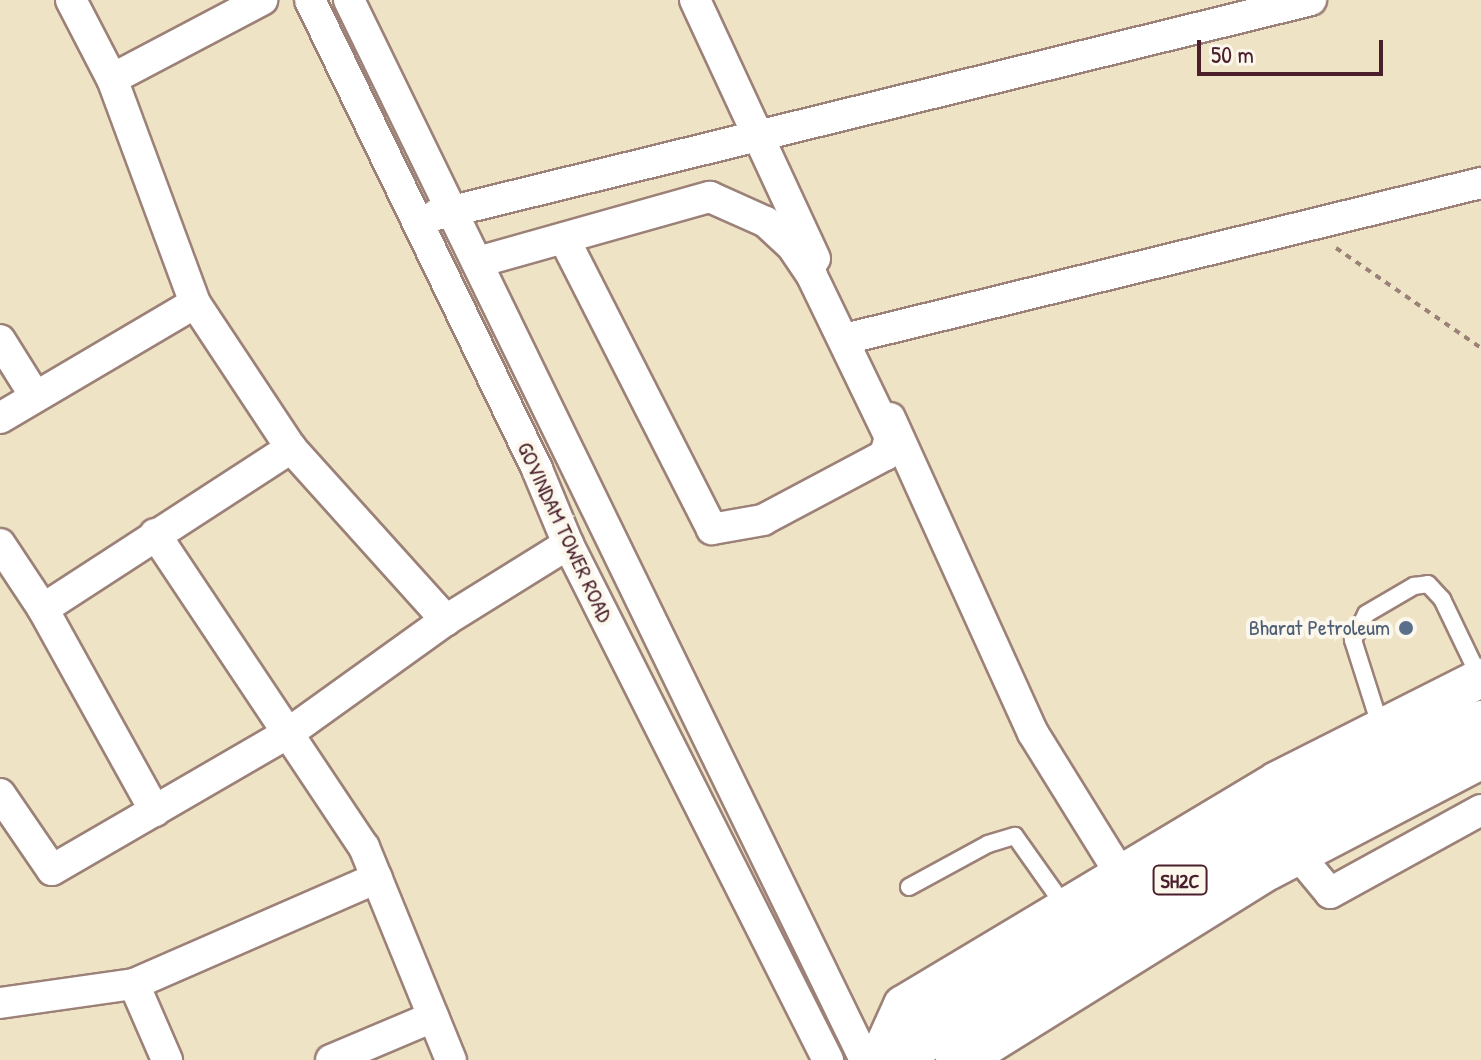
<!DOCTYPE html>
<html>
<head>
<meta charset="utf-8">
<style>
	body { margin:0 }
	#map { position:relative; width:1481px; height:1060px; overflow:hidden; background:#efe3c5; font-family:"Patrick Hand",sans-serif }
	div>[style] { position:absolute }
	[style*='--x'] { left:calc(var(--x)*1px); top:calc(var(--y)*1px); width:calc(var(--w)*1px); rotate:calc(var(--a)*1deg) }
	.path>* { height:4px; margin-top:-2px; transform-origin:0; background:repeating-linear-gradient(90deg,#9c8178 0 6px,transparent 0 12px) }
	.roads { filter:drop-shadow(2px 0 #9c8178) drop-shadow(-2px 0 #9c8178) drop-shadow(0 2px #9c8178) drop-shadow(0 -2px #9c8178) }
	.service>* { height:16px; margin:-8px; padding:0 8px; transform-origin:8px; border-radius:8px; background:#fff }
	.minor>* { height:30px; margin:-15px; padding:0 15px; transform-origin:15px; border-radius:15px; background:#fff }
	.tertiary>* { height:38px; margin:-19px; padding:0 19px; transform-origin:19px; border-radius:19px; background:#fff }
	.primary>* { height:44px; margin:-22px; padding:0 22px; transform-origin:22px; border-radius:22px; background:#fff }
	.dots>* { width:22px; height:22px; translate:-50% -50%; box-sizing:border-box; border:4px solid #fbf7ec; border-radius:50% }
	span { translate:-50% -50%; white-space:nowrap; text-align:center; line-height:1.15; -webkit-text-stroke:8px #fbf7ec; paint-order:stroke }
	.shield-label span { padding:2px 6px; background:#fbf7ec; border:2px solid; border-radius:6px; -webkit-text-stroke-width:0 }
	.shield-label { font-size:20px; color:#4a1f2b; font-weight:700 }
	.street-label { font-size:22px; color:#4a1f2b }
	.service-label { font-size:22px; color:#4e5e75 }
	.right { translate:-100% -50%; text-align:right }
	.scale { position:absolute; left:1197px; top:40px; width:186px; height:36px; box-sizing:border-box; border:4px solid #4a1f2b; border-top:0; padding-left:10px; font-size:24px; line-height:28px; white-space:nowrap; color:#4a1f2b; -webkit-text-stroke:6px #fbf7ec; paint-order:stroke }
</style>
</head>
<body>
<div id="map">
	<div class="path">
		<div style="--x:1336;--y:248;--w:176;--a:34.6"></div>
	</div>
	<div class="roads">
		<div class="service">
			<div style="--x:1382;--y:731;--w:96;--a:-107.7"></div>
			<div style="--x:1353;--y:640;--w:29;--a:-63"></div>
			<div style="--x:1366;--y:614;--w:56;--a:-30.3"></div>
			<div style="--x:1414;--y:586;--w:14;--a:-8"></div>
			<div style="--x:1428;--y:584;--w:21;--a:47"></div>
			<div style="--x:1442;--y:599;--w:90;--a:64.3"></div>
			<div style="--x:909;--y:887;--w:90;--a:-28.6"></div>
			<div style="--x:988;--y:844;--w:28;--a:-17"></div>
			<div style="--x:1015;--y:836;--w:88;--a:54.7"></div>
		</div>
		<div class="minor">
			<div style="--x:71;--y:0;--w:89;--a:62.6"></div>
			<div style="--x:112;--y:79;--w:170;--a:-27.8"></div>
			<div style="--x:310;--y:0;--w:521;--a:64.17"></div>
			<div style="--x:537;--y:469;--w:81;--a:67.5"></div>
			<div style="--x:568;--y:544;--w:578;--a:63.26"></div>
			<div style="--x:349;--y:0;--w:1179;--a:64.04"></div>
			<div style="--x:695;--y:0;--w:285;--a:65.1"></div>
			<div style="--x:436;--y:215;--w:901;--a:-13.8"></div>
			<div style="--x:478;--y:262;--w:241;--a:-15.7"></div>
			<div style="--x:710;--y:197;--w:61;--a:24.1"></div>
			<div style="--x:766;--y:222;--w:35;--a:43"></div>
			<div style="--x:792;--y:246;--w:36;--a:56"></div>
			<div style="--x:812;--y:276;--w:179;--a:64.2"></div>
			<div style="--x:890;--y:437;--w:19;--a:106"></div>
			<div style="--x:885;--y:455;--w:138;--a:152"></div>
			<div style="--x:763;--y:520;--w:52;--a:170"></div>
			<div style="--x:712;--y:529;--w:326;--a:-117"></div>
			<div style="--x:195;--y:303;--w:174;--a:56.5"></div>
			<div style="--x:291;--y:448;--w:232;--a:48"></div>
			<div style="--x:446;--y:620;--w:144;--a:-31.9"></div>
			<div style="--x:853;--y:337;--w:647;--a:-13.78"></div>
			<div style="--x:0;--y:340;--w:66;--a:58"></div>
			<div style="--x:0;--y:418;--w:226;--a:-30.5"></div>
			<div style="--x:195;--y:303;--w:239;--a:-110.3"></div>
			<div style="--x:890;--y:418;--w:346;--a:65.6"></div>
			<div style="--x:1033;--y:733;--w:186;--a:58.2"></div>
			<div style="--x:155;--y:534;--w:376;--a:56.3"></div>
			<div style="--x:364;--y:847;--w:230;--a:67.8"></div>
			<div style="--x:0;--y:544;--w:78;--a:56.5"></div>
			<div style="--x:43;--y:609;--w:231;--a:61"></div>
			<div style="--x:43;--y:609;--w:296;--a:-33"></div>
			<div style="--x:0;--y:794;--w:92;--a:55.6"></div>
			<div style="--x:52;--y:870;--w:275;--a:-30.1"></div>
			<div style="--x:290;--y:732;--w:192;--a:-35.7"></div>
			<div style="--x:1296;--y:852;--w:53;--a:50.3"></div>
			<div style="--x:1330;--y:893;--w:172;--a:-28.8"></div>
			<div style="--x:134;--y:984;--w:83;--a:66.5"></div>
			<div style="--x:0;--y:1003;--w:135;--a:-8.1"></div>
			<div style="--x:134;--y:984;--w:265;--a:-23.6"></div>
			<div style="--x:331;--y:1060;--w:111;--a:-22.9"></div>
		</div>
		<div class="tertiary">
			<div style="--x:878;--y:1060;--w:60;--a:-65.6"></div>
			<div style="--x:903;--y:1005;--w:436;--a:-30.9"></div>
			<div style="--x:1277;--y:781;--w:229;--a:-26.8"></div>
		</div>
		<div class="primary">
			<div style="--x:893;--y:1060;--w:291;--a:-32.7"></div>
			<div style="--x:1138;--y:903;--w:230;--a:-28.9"></div>
			<div style="--x:1339;--y:792;--w:158;--a:-25.9"></div>
			<div style="--x:958;--y:1060;--w:364;--a:-31.9"></div>
			<div style="--x:1267;--y:868;--w:242;--a:-27.6"></div>
		</div>
	</div>
	<div class="dots">
		<div style="left:1406px;top:628px;background:#5c6f8a"></div>
	</div>
	<div class="shield-label">
		<span style="left:1180px;top:880px">SH2C</span>
	</div>
	<div class="street-label">
		<span style="left:565px;top:532px;rotate:65deg">GOVINDAM TOWER ROAD</span>
	</div>
	<div class="service-label">
		<span class="right" style="left:1390px;top:628px">Bharat Petroleum</span>
	</div>
	<div class="scale">50 m</div>
</div>
</body>
</html>
